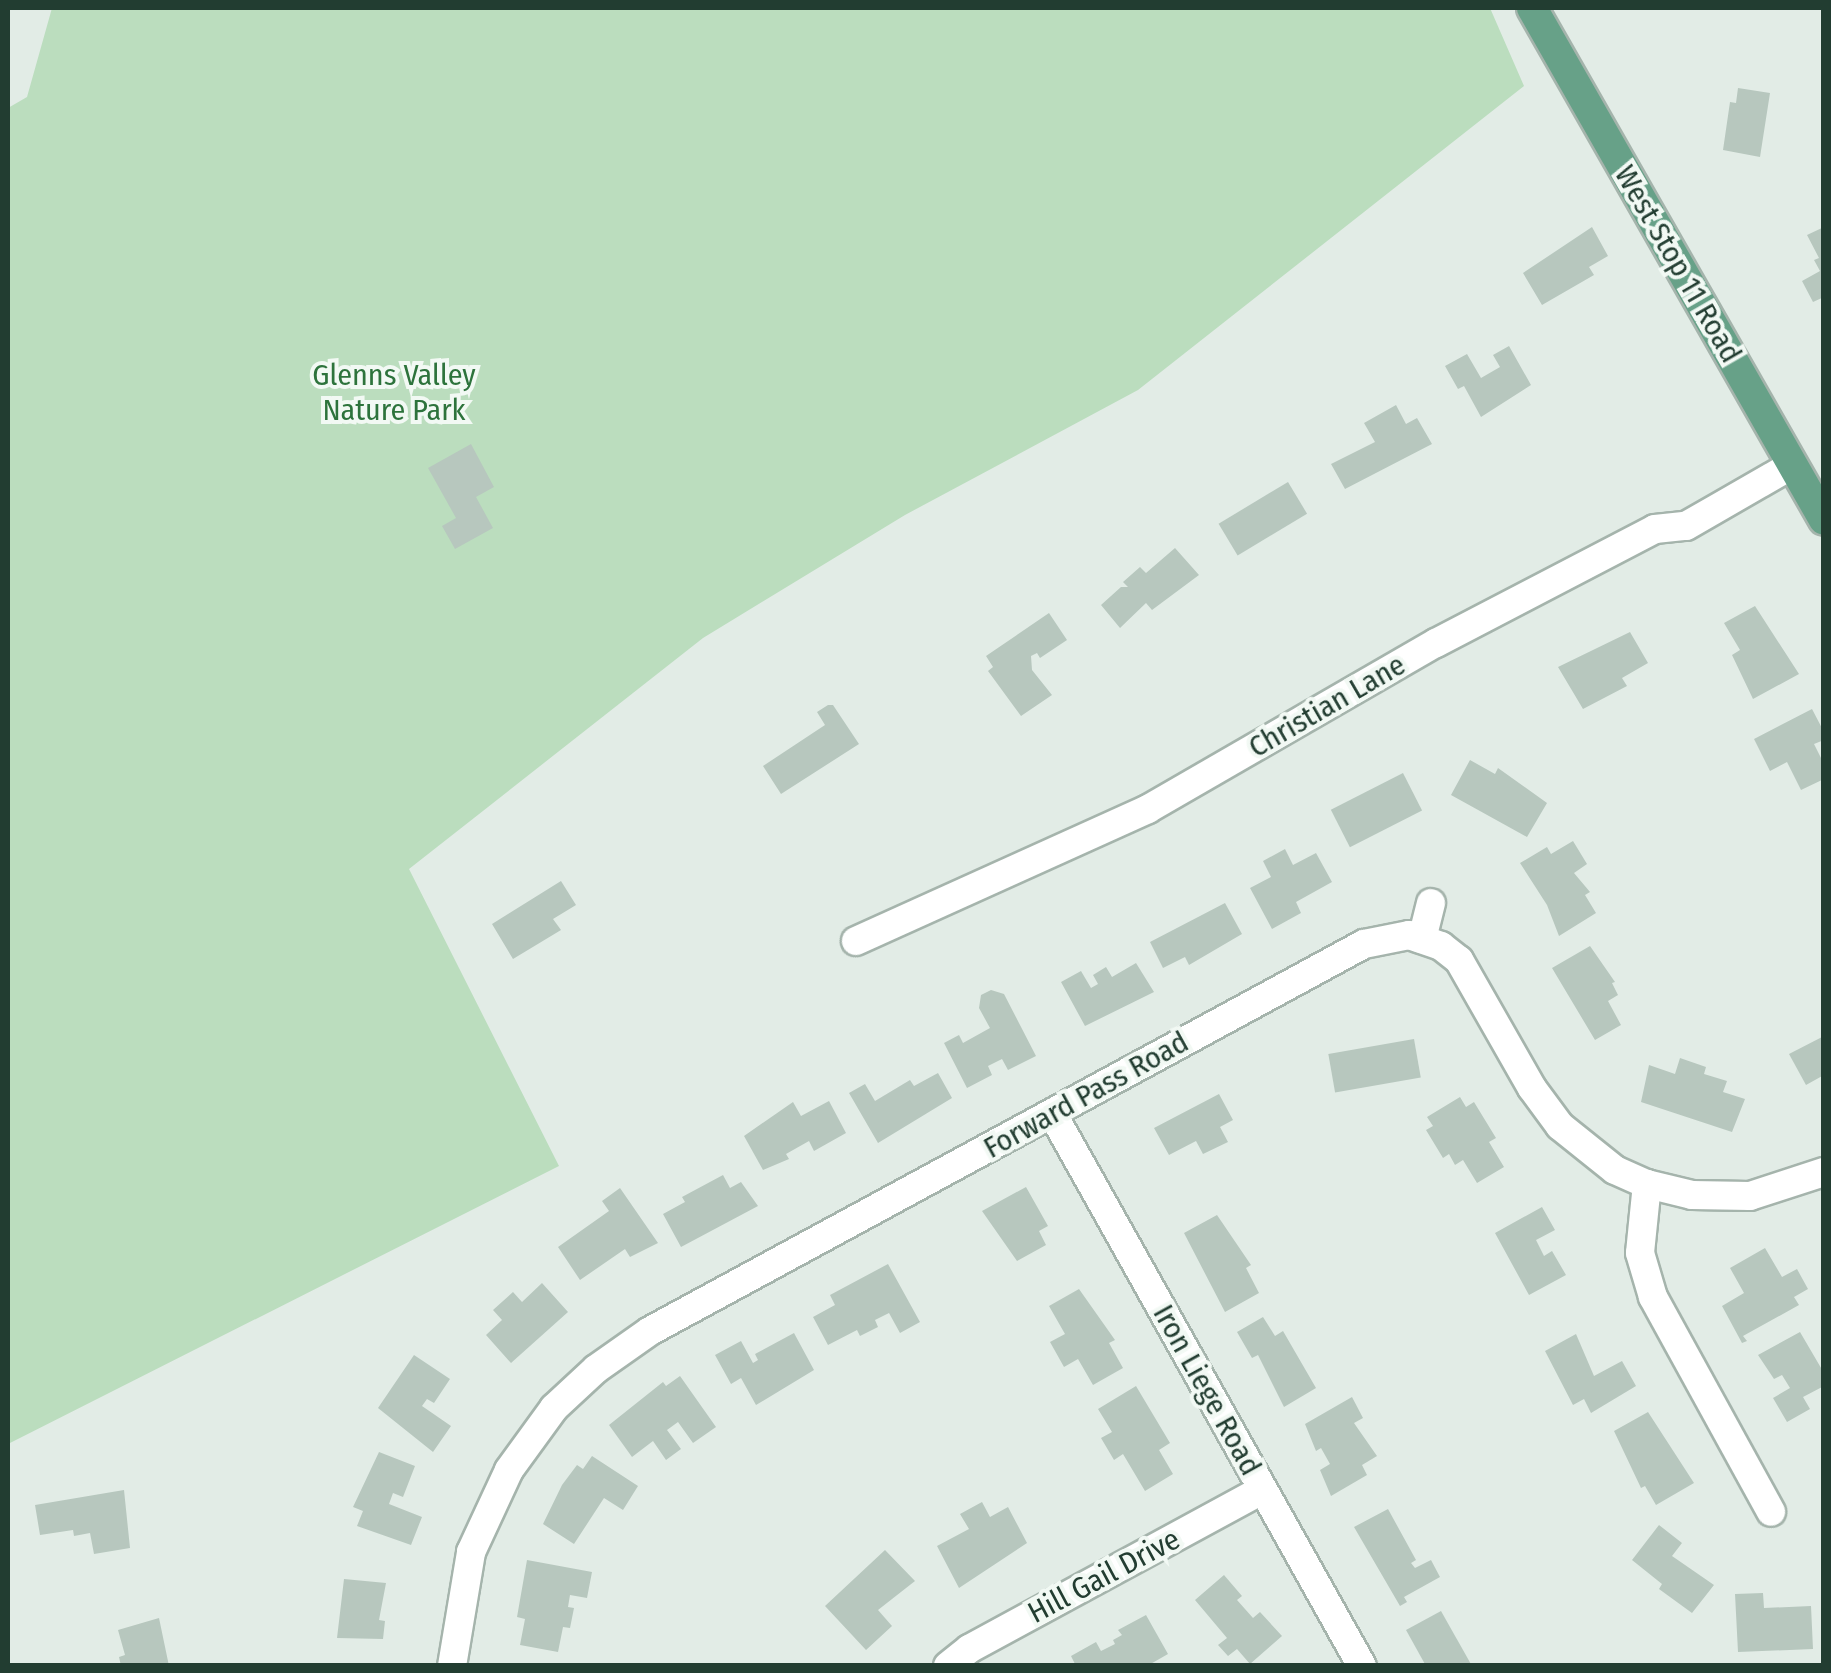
<!DOCTYPE html>
<html>
<head>
<meta charset="utf-8">
<style>
	body { margin:0 }
	#map { position:relative; width:1831px; height:1673px; overflow:hidden; background:#e2ece6; font-family:"Fira Sans Condensed",sans-serif }
	div>[style] { position:absolute }
	[style*='--x'] { left:calc(var(--x)*1px); top:calc(var(--y)*1px); width:calc(var(--w)*1px); rotate:calc(var(--a)*1deg) }
	.green>* { inset:0; background:#bbddbe }
	.building>* { inset:0; background:#b7c7be; transform-origin:0 0 }
	.roads { filter:drop-shadow(2px 0 #a5b4ac) drop-shadow(-2px 0 #a5b4ac) drop-shadow(0 2px #a5b4ac) drop-shadow(0 -2px #a5b4ac) }
	.minor>* { height:28px; margin:-14px; padding:0 14px; transform-origin:14px; border-radius:14px; background:#fff }
	.major>* { height:30px; margin:-15px; padding:0 15px; transform-origin:15px; border-radius:15px; background:#67a188 }
	span { translate:-50% -50%; white-space:nowrap; text-align:center; line-height:1.15; -webkit-text-stroke:8px #f2f9f4; paint-order:stroke }
	.street-label { font-size:30px; color:#223d31 }
	.park-label { font-size:30px; color:#2d733c }
	.frame { position:absolute; inset:0; border:10px solid #223d31; pointer-events:none }
</style>
</head>
<body>
<div id="map">
	<div class="green">
		<div style="clip-path:polygon(52px 8px,1490px 8px,1524px 86px,1138px 390px,905px 515px,703px 638px,409px 869px,559px 1166px,8px 1444px,8px 108px,27px 97px)"></div>
	</div>
	<div class="building">
		<div style="clip-path:polygon(1738px 88px,1770px 93px,1760px 157px,1723px 150px,1730px 102px,1736px 103px)"></div>
		<div style="clip-path:polygon(1592px 227px,1608px 256px,1589px 267px,1594px 275px,1542px 305px,1523px 273px)"></div>
		<div style="clip-path:polygon(1824px 227px,1824px 297px,1813px 302px,1802px 281px,1820px 271px,1814px 260px,1819px 258px,1807px 235px)"></div>
		<div style="clip-path:polygon(1509px 346px,1531px 385px,1481px 417px,1464px 386px,1458px 389px,1445px 366px,1467px 354px,1481px 378px,1500px 367px,1493px 355px)"></div>
		<div style="clip-path:polygon(1396px 405px,1406px 424px,1417px 418px,1432px 444px,1345px 489px,1331px 464px,1375px 442px,1364px 423px)"></div>
		<div style="clip-path:polygon(471px 444px,494px 487px,476px 497px,493px 528px,455px 549px,442px 526px,456px 518px,428px 468px)"></div>
		<div style="left:1288px;top:482px;width:37px;height:81px;rotate:59deg"></div>
		<div style="clip-path:polygon(1175px 548px,1199px 575px,1152px 610px,1146px 603px,1120px 628px,1101px 605px,1121px 587px,1128px 587px,1123px 582px,1140px 567px,1146px 573px)"></div>
		<div style="clip-path:polygon(1755px 606px,1799px 674px,1753px 699px,1732px 655px,1740px 650px,1724px 623px)"></div>
		<div style="clip-path:polygon(1049px 613px,1067px 640px,1040px 658px,1037px 653px,1031px 656px,1032px 670px,1052px 695px,1021px 716px,988px 671px,993px 667px,986px 656px)"></div>
		<div style="clip-path:polygon(1630px 632px,1648px 663px,1622px 678px,1627px 686px,1583px 709px,1558px 667px)"></div>
		<div style="clip-path:polygon(828px 705px,833px 705px,859px 744px,781px 794px,763px 766px,825px 725px,817px 712px)"></div>
		<div style="clip-path:polygon(1812px 709px,1824px 732px,1824px 740px,1814px 744px,1824px 764px,1824px 779px,1801px 790px,1787px 762px,1770px 771px,1754px 739px)"></div>
		<div style="clip-path:polygon(1470px 760px,1495px 774px,1498px 768px,1547px 803px,1527px 837px,1451px 795px)"></div>
		<div style="left:1403px;top:773px;width:42px;height:81px;rotate:63deg"></div>
		<div style="clip-path:polygon(1573px 841px,1587px 864px,1574px 873px,1590px 892px,1585px 895px,1596px 913px,1559px 936px,1547px 905px,1520px 863px,1547px 847px,1551px 854px)"></div>
		<div style="clip-path:polygon(1285px 849px,1293px 865px,1316px 853px,1332px 882px,1296px 902px,1301px 913px,1272px 929px,1250px 888px,1271px 877px,1263px 861px)"></div>
		<div style="clip-path:polygon(561px 881px,576px 905px,553px 919px,561px 930px,513px 959px,492px 924px)"></div>
		<div style="clip-path:polygon(1225px 903px,1242px 934px,1189px 965px,1185px 957px,1163px 968px,1150px 942px)"></div>
		<div style="clip-path:polygon(1590px 946px,1615px 982px,1612px 983px,1618px 995px,1608px 1001px,1621px 1025px,1595px 1040px,1552px 968px)"></div>
		<div style="clip-path:polygon(1136px 963px,1154px 992px,1085px 1026px,1061px 982px,1081px 971px,1091px 988px,1098px 984px,1093px 975px,1106px 967px,1112px 977px)"></div>
		<div style="clip-path:polygon(991px 990px,1004px 994px,1036px 1056px,1008px 1070px,1002px 1059px,988px 1066px,992px 1075px,967px 1088px,944px 1043px,959px 1035px,963px 1043px,990px 1028px,979px 1008px,981px 995px)"></div>
		<div style="clip-path:polygon(1824px 1036px,1824px 1075px,1806px 1085px,1789px 1054px)"></div>
		<div style="left:1414px;top:1039px;width:39px;height:87px;rotate:80deg"></div>
		<div style="clip-path:polygon(1680px 1058px,1706px 1067px,1704px 1074px,1727px 1081px,1723px 1092px,1745px 1099px,1732px 1132px,1641px 1102px,1649px 1065px,1675px 1074px)"></div>
		<div style="clip-path:polygon(938px 1073px,952px 1098px,878px 1143px,849px 1093px,865px 1084px,875px 1101px,910px 1080px,914px 1086px)"></div>
		<div style="clip-path:polygon(1219px 1094px,1233px 1120px,1220px 1127px,1228px 1142px,1203px 1154px,1196px 1141px,1169px 1155px,1154px 1128px)"></div>
		<div style="clip-path:polygon(1460px 1097px,1466px 1107px,1474px 1102px,1496px 1138px,1489px 1142px,1504px 1167px,1477px 1183px,1463px 1160px,1455px 1165px,1449px 1154px,1443px 1158px,1426px 1130px,1433px 1126px,1427px 1117px)"></div>
		<div style="clip-path:polygon(829px 1101px,846px 1133px,814px 1151px,809px 1141px,786px 1154px,789px 1159px,763px 1170px,744px 1136px,793px 1102px,801px 1116px)"></div>
		<div style="clip-path:polygon(723px 1175px,730px 1188px,741px 1182px,758px 1206px,681px 1247px,663px 1214px,685px 1202px,682px 1197px)"></div>
		<div style="clip-path:polygon(1026px 1187px,1048px 1226px,1039px 1231px,1046px 1245px,1017px 1261px,982px 1211px)"></div>
		<div style="clip-path:polygon(620px 1188px,658px 1243px,630px 1257px,625px 1249px,580px 1280px,558px 1247px,609px 1211px,602px 1201px)"></div>
		<div style="clip-path:polygon(1542px 1207px,1555px 1230px,1536px 1240px,1544px 1256px,1552px 1251px,1566px 1275px,1529px 1295px,1495px 1233px)"></div>
		<div style="clip-path:polygon(1217px 1215px,1251px 1265px,1246px 1268px,1259px 1293px,1225px 1312px,1184px 1233px)"></div>
		<div style="clip-path:polygon(1765px 1248px,1782px 1277px,1797px 1269px,1808px 1289px,1794px 1297px,1799px 1305px,1743px 1336px,1747px 1341px,1742px 1343px,1722px 1306px,1744px 1293px,1730px 1268px)"></div>
		<div style="clip-path:polygon(888px 1264px,920px 1322px,900px 1333px,889px 1313px,875px 1320px,878px 1327px,860px 1336px,857px 1330px,828px 1345px,813px 1317px,835px 1305px,830px 1295px)"></div>
		<div style="clip-path:polygon(542px 1283px,568px 1312px,511px 1363px,486px 1335px,502px 1320px,493px 1310px,513px 1292px,522px 1302px)"></div>
		<div style="clip-path:polygon(1079px 1289px,1115px 1340px,1109px 1343px,1123px 1368px,1093px 1385px,1078px 1359px,1064px 1367px,1050px 1342px,1065px 1334px,1049px 1306px)"></div>
		<div style="clip-path:polygon(1263px 1317px,1275px 1336px,1283px 1331px,1316px 1388px,1284px 1407px,1258px 1355px,1252px 1358px,1237px 1332px)"></div>
		<div style="clip-path:polygon(1800px 1332px,1824px 1373px,1824px 1386px,1803px 1397px,1810px 1409px,1787px 1422px,1773px 1398px,1790px 1388px,1782px 1375px,1774px 1379px,1758px 1355px)"></div>
		<div style="clip-path:polygon(794px 1333px,814px 1370px,756px 1405px,741px 1378px,731px 1384px,715px 1355px,741px 1341px,753px 1363px,758px 1360px,755px 1354px)"></div>
		<div style="clip-path:polygon(1576px 1334px,1594px 1376px,1622px 1361px,1636px 1386px,1591px 1413px,1584px 1399px,1573px 1405px,1545px 1351px)"></div>
		<div style="clip-path:polygon(414px 1355px,450px 1379px,434px 1403px,427px 1399px,422px 1406px,451px 1426px,433px 1452px,378px 1408px)"></div>
		<div style="clip-path:polygon(680px 1376px,716px 1427px,693px 1443px,678px 1422px,667px 1430px,681px 1449px,666px 1460px,653px 1441px,632px 1457px,609px 1425px,663px 1382px,666px 1386px)"></div>
		<div style="clip-path:polygon(1136px 1386px,1170px 1443px,1159px 1450px,1173px 1474px,1145px 1491px,1123px 1454px,1114px 1460px,1101px 1438px,1112px 1432px,1098px 1409px)"></div>
		<div style="clip-path:polygon(1352px 1397px,1363px 1418px,1354px 1423px,1377px 1456px,1362px 1465px,1367px 1475px,1331px 1496px,1320px 1470px,1330px 1464px,1321px 1448px,1316px 1451px,1305px 1424px)"></div>
		<div style="clip-path:polygon(1648px 1412px,1694px 1483px,1656px 1505px,1645px 1486px,1641px 1488px,1614px 1431px)"></div>
		<div style="clip-path:polygon(379px 1452px,415px 1466px,403px 1497px,393px 1493px,389px 1504px,422px 1517px,411px 1545px,357px 1526px,363px 1511px,353px 1507px)"></div>
		<div style="clip-path:polygon(592px 1456px,638px 1486px,623px 1510px,604px 1498px,574px 1544px,543px 1524px,562px 1485px,577px 1465px,583px 1469px)"></div>
		<div style="clip-path:polygon(124px 1490px,130px 1548px,94px 1554px,90px 1533px,74px 1536px,73px 1530px,40px 1535px,35px 1505px)"></div>
		<div style="clip-path:polygon(982px 1502px,990px 1517px,1008px 1507px,1027px 1543px,959px 1588px,937px 1546px,969px 1529px,960px 1514px)"></div>
		<div style="clip-path:polygon(1388px 1509px,1416px 1560px,1411px 1563px,1415px 1568px,1431px 1560px,1440px 1577px,1404px 1597px,1407px 1602px,1400px 1606px,1354px 1527px)"></div>
		<div style="clip-path:polygon(1659px 1525px,1682px 1543px,1672px 1556px,1714px 1585px,1692px 1613px,1659px 1589px,1662px 1584px,1632px 1560px)"></div>
		<div style="clip-path:polygon(885px 1550px,915px 1581px,878px 1610px,892px 1626px,866px 1650px,825px 1606px)"></div>
		<div style="clip-path:polygon(527px 1560px,592px 1572px,587px 1598px,570px 1595px,568px 1607px,574px 1608px,570px 1628px,563px 1627px,558px 1652px,520px 1645px,525px 1619px,517px 1617px)"></div>
		<div style="clip-path:polygon(1224px 1575px,1242px 1596px,1237px 1600px,1253px 1618px,1260px 1612px,1282px 1636px,1250px 1664px,1237px 1649px,1228px 1656px,1218px 1645px,1227px 1638px,1195px 1600px)"></div>
		<div style="clip-path:polygon(344px 1579px,386px 1583px,379px 1620px,385px 1621px,383px 1639px,337px 1638px)"></div>
		<div style="clip-path:polygon(1763px 1593px,1764px 1608px,1811px 1606px,1813px 1649px,1738px 1652px,1735px 1594px)"></div>
		<div style="clip-path:polygon(1441px 1611px,1472px 1666px,1426px 1666px,1406px 1630px)"></div>
		<div style="clip-path:polygon(1146px 1615px,1168px 1654px,1147px 1666px,1076px 1666px,1071px 1656px,1096px 1642px,1101px 1651px,1115px 1644px,1113px 1640px,1122px 1635px,1118px 1630px)"></div>
		<div style="clip-path:polygon(159px 1618px,169px 1666px,121px 1666px,119px 1657px,125px 1655px,118px 1630px)"></div>
	</div>
	<div class="roads">
		<div class="minor">
			<div style="--x:1422;--y:939;--w:37;--a:-76"></div>
			<div style="--x:856;--y:941;--w:320;--a:-24.3"></div>
			<div style="--x:1148;--y:809;--w:332;--a:-30"></div>
			<div style="--x:1436;--y:643;--w:247;--a:-27.5"></div>
			<div style="--x:1655;--y:529;--w:31;--a:-6"></div>
			<div style="--x:1686;--y:526;--w:122;--a:-29.9"></div>
			<div style="--x:1052;--y:1113;--w:634;--a:60.73"></div>
			<div style="--x:1647;--y:1184;--w:69;--a:95.8"></div>
			<div style="--x:1640;--y:1253;--w:46;--a:73.5"></div>
			<div style="--x:1653;--y:1297;--w:245;--a:61.2"></div>
			<div style="--x:452;--y:1666;--w:116;--a:-80.5"></div>
			<div style="--x:471;--y:1552;--w:90;--a:-65.1"></div>
			<div style="--x:509;--y:1470;--w:77;--a:-54"></div>
			<div style="--x:554;--y:1408;--w:57;--a:-42.9"></div>
			<div style="--x:596;--y:1369;--w:66;--a:-35.1"></div>
			<div style="--x:650;--y:1331;--w:812;--a:-28.46"></div>
			<div style="--x:1364;--y:944;--w:46;--a:-11.3"></div>
			<div style="--x:1409;--y:935;--w:34;--a:19"></div>
			<div style="--x:1441;--y:946;--w:23;--a:38"></div>
			<div style="--x:1459;--y:960;--w:147;--a:60.3"></div>
			<div style="--x:1532;--y:1088;--w:47;--a:53.6"></div>
			<div style="--x:1560;--y:1126;--w:70;--a:38.7"></div>
			<div style="--x:1615;--y:1170;--w:35;--a:24"></div>
			<div style="--x:1647;--y:1184;--w:46;--a:13.7"></div>
			<div style="--x:1692;--y:1195;--w:58;--a:1"></div>
			<div style="--x:1750;--y:1196;--w:78;--a:-18"></div>
			<div style="--x:948;--y:1666;--w:27;--a:-39"></div>
			<div style="--x:969;--y:1649;--w:333;--a:-28.5"></div>
		</div>
		<div class="major">
			<div style="--x:1532;--y:8;--w:589;--a:60.3"></div>
		</div>
	</div>
	<div class="street-label">
		<span style="left:1678px;top:264px;rotate:60deg">West Stop 11 Road</span>
		<span style="left:1327px;top:706px;rotate:-30deg">Christian Lane</span>
		<span style="left:1086px;top:1095px;rotate:-29deg">Forward Pass Road</span>
		<span style="left:1207px;top:1390px;rotate:61deg">Iron Liege Road</span>
		<span style="left:1104px;top:1576px;rotate:-28deg">Hill Gail Drive</span>
	</div>
	<div class="park-label">
		<span style="left:394px;top:392px">Glenns Valley<br>Nature Park</span>
	</div>
	<div class="frame"></div>
</div>
</body>
</html>
